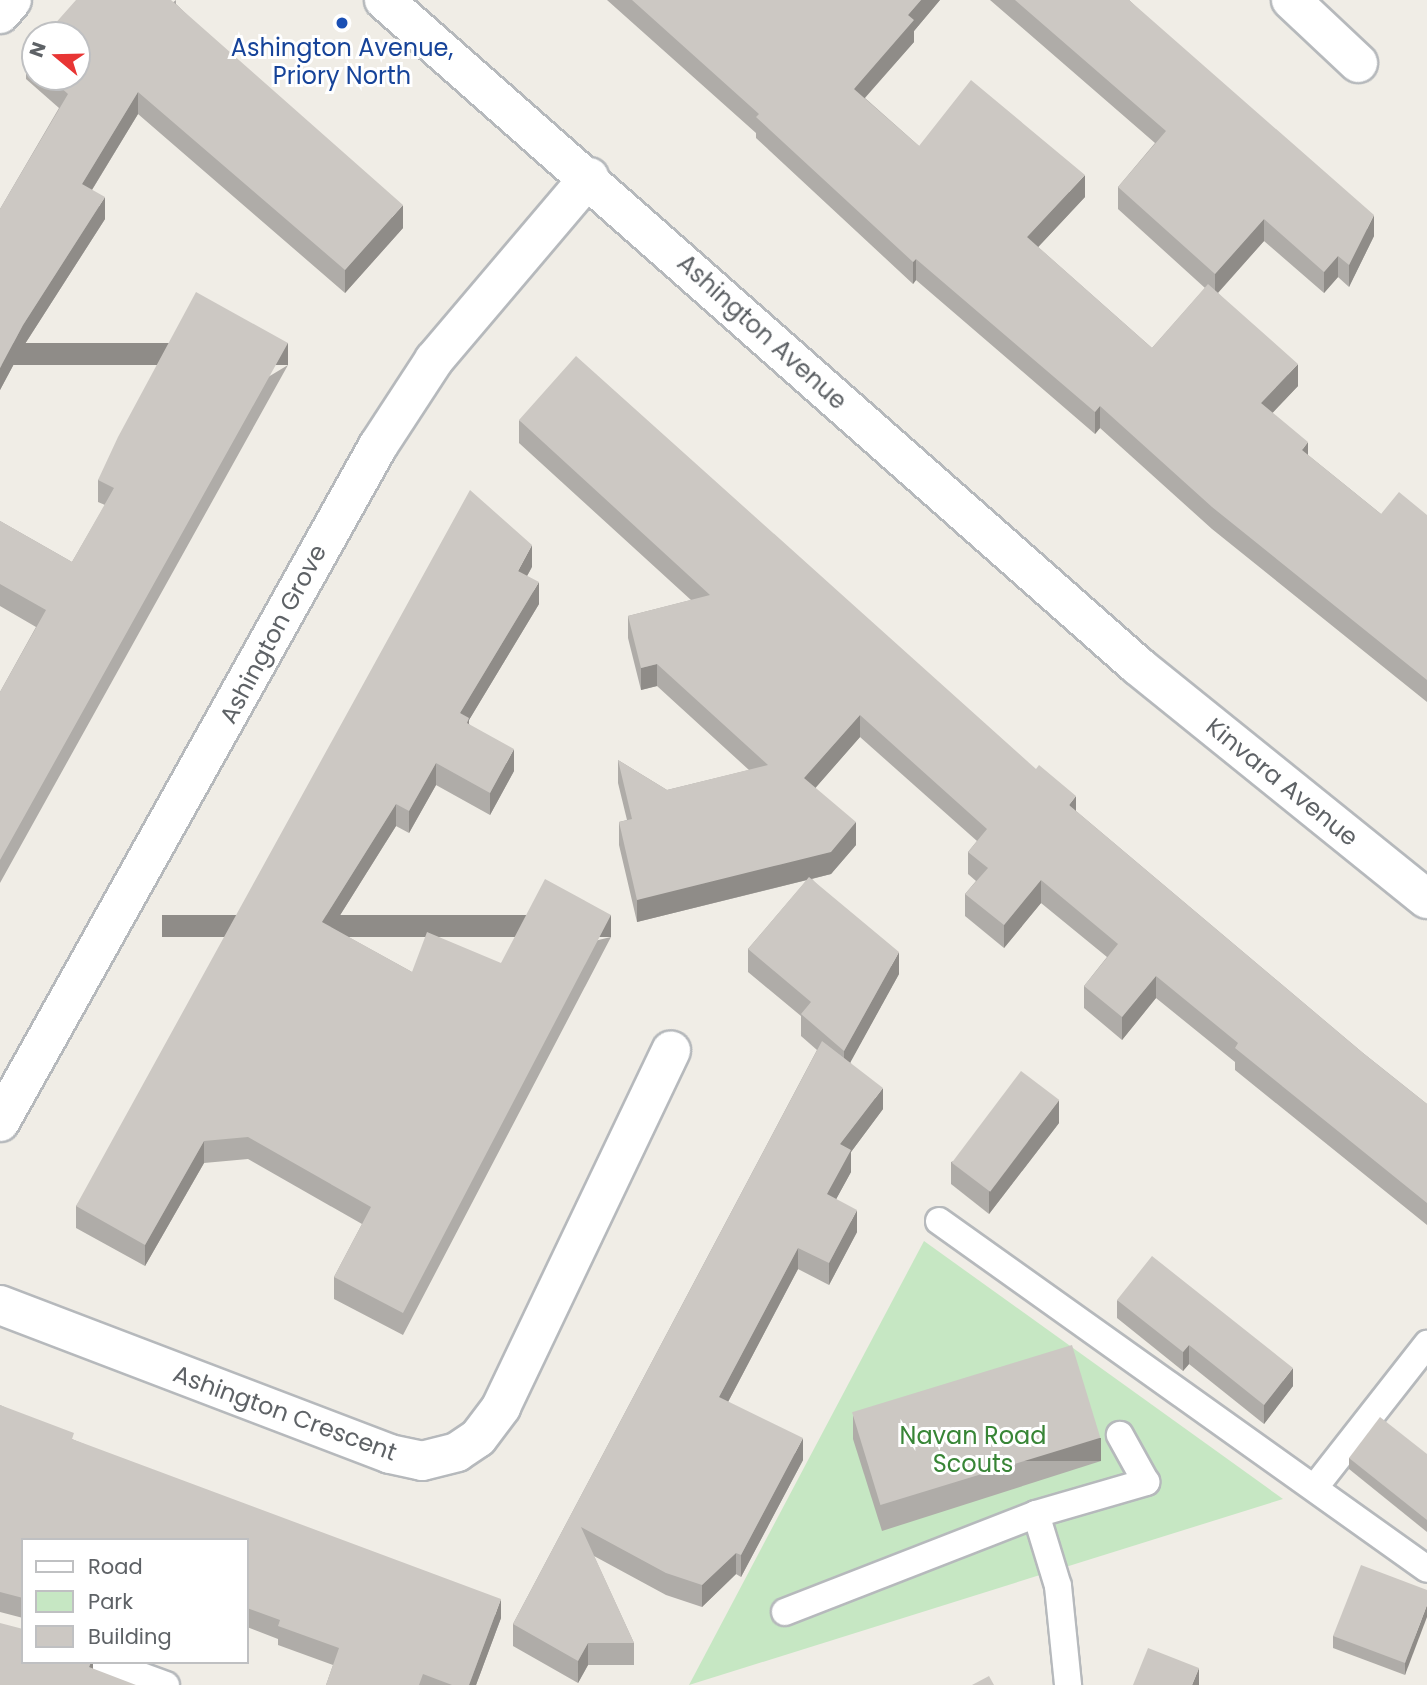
<!DOCTYPE html>
<html>
<head>
<meta charset="utf-8">
<style>
	body { margin:0 }
	#map { position:relative; width:1427px; height:1685px; overflow:hidden; background:#f0ede6; font-family:Poppins,sans-serif }
	div>[style] { position:absolute }
	[style*='--x'] { left:calc(var(--x)*1px); top:calc(var(--y)*1px); width:calc(var(--w)*1px); rotate:calc(var(--a)*1deg) }
	.green>* { inset:0; background:#c6e7c3 }
	.roads { filter:drop-shadow(2px 0 #b6b9bc) drop-shadow(-2px 0 #b6b9bc) drop-shadow(0 2px #b6b9bc) drop-shadow(0 -2px #b6b9bc) }
	.lane>* { height:26px; margin:-13px; padding:0 13px; transform-origin:13px; border-radius:13px; background:#fff }
	.street>* { height:38px; margin:-19px; padding:0 19px; transform-origin:19px; border-radius:19px; background:#fff }
	.wall>* { inset:0; background:#afaca8 }
	.shaded-wall>* { inset:0; background:#8f8c88; transform-origin:0 0 }
	.building>* { inset:0; background:#ccc8c3; transform-origin:0 0 }
	.dots>* { width:19px; height:19px; translate:-50% -50%; box-sizing:border-box; border:4px solid #fff; border-radius:50% }
	span { translate:-50% -50%; white-space:nowrap; text-align:center; line-height:1.15; -webkit-text-stroke:6px #fff; paint-order:stroke }
	.transit-label { font-size:24px; color:#164399 }
	.street-label { font-size:24px; color:#5e6266 }
	.park-label { font-size:24px; color:#388536 }
	.legend { position:absolute; left:21px; top:1538px; width:228px; height:126px; box-sizing:border-box; background:#fff; border:2px solid #bfc0c2; margin:0; padding:9px 12px; list-style:none; font-size:21px; color:#5e6266 }
	.legend li { display:flex; align-items:center; gap:14px; height:35px }
	.legend b { width:35px; border:2px solid #bfc0c2 }
	.north { position:absolute; left:21px; top:21px; width:70px; height:70px; box-sizing:border-box; background:#fff; border:2px solid #bfc0c2; border-radius:50%; rotate:289deg; font-size:19px; font-weight:700; line-height:28px; text-align:center; color:#5e6266 }
	.north::after { content:''; display:block; margin:auto; width:24px; height:32px; background:#e83534; clip-path:polygon(50% 0,100% 100%,50% 72%,0 100%) }
</style>
</head>
<body>
<div id="map">
	<div class="green">
		<div style="clip-path:polygon(924px 1241px,1283px 1499px,689px 1685px)"></div>
	</div>
	<div class="roads">
		<div class="lane">
			<div style="--x:939;--y:1221;--w:599;--a:35.49"></div>
			<div style="--x:1315;--y:1487;--w:182;--a:-51.9"></div>
			<div style="--x:1036;--y:1514;--w:75;--a:73"></div>
			<div style="--x:1058;--y:1586;--w:100;--a:84.2"></div>
			<div style="--x:785;--y:1612;--w:269;--a:-21.3"></div>
			<div style="--x:1036;--y:1514;--w:115;--a:-16.2"></div>
			<div style="--x:1146;--y:1482;--w:54;--a:-119"></div>
			<div style="--x:103;--y:1662;--w:67;--a:20.1"></div>
		</div>
		<div class="street">
			<div style="--x:384;--y:0;--w:1006;--a:41.45"></div>
			<div style="--x:1138;--y:666;--w:371;--a:38.9"></div>
			<div style="--x:1291;--y:0;--w:92;--a:43.2"></div>
			<div style="--x:0;--y:14;--w:18;--a:-49"></div>
			<div style="--x:0;--y:1122;--w:775;--a:-60.79"></div>
			<div style="--x:378;--y:446;--w:103;--a:-56.9"></div>
			<div style="--x:434;--y:360;--w:240;--a:-49.7"></div>
			<div style="--x:0;--y:1305;--w:417;--a:20.9"></div>
			<div style="--x:390;--y:1454;--w:33;--a:12"></div>
			<div style="--x:422;--y:1461;--w:36;--a:-14"></div>
			<div style="--x:457;--y:1452;--w:25;--a:-34"></div>
			<div style="--x:478;--y:1438;--w:39;--a:-53"></div>
			<div style="--x:501;--y:1407;--w:395;--a:-64.5"></div>
		</div>
	</div>
	<div class="wall">
		<div style="clip-path:polygon(176px 0,176px 4px,403px 228px,345px 293px,138px 114px,92px 190px,105px 219px,23px 347px,0 390px,0 209px,59px 108px,26px 79px,26px 56px,35px 46px,35px 77px,77px 77px)"></div>
		<div style="clip-path:polygon(607px 0,940px 0,914px 31px,914px 42px,865px 98px,919px 146px,1085px 197px,1038px 247px,1152px 348px,1205px 288px,1118px 209px,1118px 187px,1155px 143px,990px 0,1129px 0,1374px 236px,1349px 287px,1338px 277px,1324px 293px,1264px 241px,1218px 293px,1298px 386px,1272px 413px,1308px 455px,1381px 514px,1427px 515px,1427px 702px,1212px 529px,1100px 428px,1095px 434px,916px 280px,913px 284px,756px 138px,756px 133px)"></div>
		<div style="clip-path:polygon(288px 365px,0 883px,0 692px,36px 627px,0 606px,0 521px,72px 562px,105px 505px,98px 502px,98px 480px)"></div>
		<div style="clip-path:polygon(519px 420px,1076px 811px,1363px 1053px,1427px 1104px,1427px 1225px,1235px 1070px,1235px 1062px,1156px 998px,1122px 1040px,1084px 1008px,1084px 986px,1107px 957px,1041px 903px,1004px 948px,965px 916px,965px 894px,976px 881px,968px 874px,968px 852px,977px 841px,860px 737px,815px 788px,856px 845px,831px 874px,812px 879px,899px 974px,850px 1062px,883px 1109px,851px 1152px,851px 1172px,836px 1199px,857px 1232px,829px 1285px,798px 1269px,728px 1402px,803px 1460px,741px 1577px,736px 1574px,702px 1607px,666px 1595px,594px 1556px,634px 1643px,634px 1665px,588px 1665px,578px 1683px,513px 1646px,513px 1624px,817px 1050px,801px 1036px,801px 1016px,748px 972px,748px 949px,807px 880px,637px 922px,619px 845px,619px 822px,627px 820px,618px 783px,618px 760px,667px 790px,749px 770px,657px 686px,641px 690px,628px 638px,628px 616px,691px 600px,519px 443px)"></div>
		<div style="clip-path:polygon(532px 567px,527px 576px,539px 604px,469px 720px,469px 724px,514px 771px,490px 815px,436px 785px,409px 833px,396px 826px,332px 928px,412px 972px,501px 963px,611px 937px,403px 1335px,334px 1299px,334px 1277px,362px 1224px,248px 1159px,204px 1163px,145px 1266px,76px 1228px,76px 1206px)"></div>
		<div style="clip-path:polygon(1059px 1123px,989px 1214px,951px 1184px,951px 1162px)"></div>
		<div style="clip-path:polygon(1117px 1300px,1293px 1386px,1264px 1424px,1189px 1364px,1183px 1371px,1117px 1318px)"></div>
		<div style="clip-path:polygon(0 1405px,74px 1440px,501px 1618px,476px 1685px,326px 1685px,333px 1665px,278px 1645px,278px 1639px,247px 1627px,247px 1540px,23px 1540px,23px 1618px,0 1612px)"></div>
		<div style="clip-path:polygon(853px 1416px,1101px 1461px,882px 1531px,853px 1439px)"></div>
		<div style="clip-path:polygon(1427px 1454px,1427px 1532px,1349px 1469px,1349px 1458px)"></div>
		<div style="clip-path:polygon(1427px 1590px,1405px 1675px,1333px 1648px,1333px 1636px)"></div>
	</div>
	<div class="shaded-wall">
		<div style="clip-path:polygon(921px 0,940px 0,914px 31px,914px 42px,854px 110px,854px 89px,908px 15px)"></div>
		<div style="clip-path:polygon(138px 92px,138px 114px,82px 206px,82px 184px)"></div>
		<div style="clip-path:polygon(1085px 175px,1085px 197px,1027px 259px,1027px 237px)"></div>
		<div style="clip-path:polygon(105px 197px,105px 219px,23px 347px,0 390px,0 368px,23px 325px)"></div>
		<div style="clip-path:polygon(403px 205px,403px 228px,345px 293px,345px 270px)"></div>
		<div style="clip-path:polygon(1374px 215px,1374px 236px,1349px 287px,1349px 265px)"></div>
		<div style="clip-path:polygon(1264px 219px,1264px 241px,1215px 296px,1215px 274px)"></div>
		<div style="clip-path:polygon(1338px 256px,1338px 277px,1324px 293px,1324px 272px)"></div>
		<div style="clip-path:polygon(916px 259px,916px 280px,913px 284px,913px 262px)"></div>
		<div style="left:288px;top:343px;width:22px;height:592px;rotate:90deg"></div>
		<div style="clip-path:polygon(1298px 364px,1298px 386px,1261px 425px,1261px 403px)"></div>
		<div style="clip-path:polygon(1100px 406px,1100px 428px,1095px 434px,1095px 412px)"></div>
		<div style="clip-path:polygon(1308px 442px,1308px 464px,1302px 450px)"></div>
		<div style="clip-path:polygon(532px 545px,532px 567px,518px 592px,518px 571px)"></div>
		<div style="clip-path:polygon(539px 582px,539px 604px,469px 720px,469px 740px,460px 713px)"></div>
		<div style="clip-path:polygon(657px 664px,657px 686px,641px 690px,641px 668px)"></div>
		<div style="clip-path:polygon(860px 715px,860px 737px,804px 801px,804px 778px)"></div>
		<div style="clip-path:polygon(514px 749px,514px 771px,490px 815px,490px 793px)"></div>
		<div style="clip-path:polygon(436px 763px,436px 785px,409px 833px,409px 811px)"></div>
		<div style="clip-path:polygon(1076px 796px,1076px 819px,1069px 805px)"></div>
		<div style="clip-path:polygon(396px 804px,396px 826px,322px 944px,322px 922px)"></div>
		<div style="clip-path:polygon(856px 822px,856px 845px,831px 874px,637px 922px,637px 900px)"></div>
		<div style="clip-path:polygon(1041px 880px,1041px 903px,1004px 948px,1004px 925px)"></div>
		<div style="left:611px;top:915px;width:22px;height:449px;rotate:90deg"></div>
		<div style="clip-path:polygon(899px 952px,899px 974px,844px 1074px,844px 1051px)"></div>
		<div style="clip-path:polygon(1156px 976px,1156px 998px,1122px 1040px,1122px 1017px)"></div>
		<div style="clip-path:polygon(883px 1088px,883px 1109px,851px 1152px,851px 1172px,827px 1216px,827px 1194px,840px 1144px)"></div>
		<div style="clip-path:polygon(1059px 1100px,1059px 1123px,989px 1214px,989px 1191px)"></div>
		<div style="clip-path:polygon(204px 1141px,204px 1163px,145px 1266px,145px 1245px)"></div>
		<div style="clip-path:polygon(857px 1210px,857px 1232px,829px 1285px,829px 1263px)"></div>
		<div style="clip-path:polygon(798px 1248px,798px 1269px,719px 1419px,719px 1397px)"></div>
		<div style="clip-path:polygon(1189px 1345px,1189px 1364px,1183px 1371px,1183px 1352px)"></div>
		<div style="clip-path:polygon(1293px 1368px,1293px 1386px,1264px 1424px,1264px 1405px)"></div>
		<div style="clip-path:polygon(803px 1438px,803px 1460px,741px 1577px,741px 1555px)"></div>
		<div style="left:1101px;top:1438px;width:23px;height:230px;rotate:90deg"></div>
		<div style="clip-path:polygon(736px 1553px,736px 1574px,702px 1607px,702px 1585px)"></div>
		<div style="clip-path:polygon(501px 1599px,501px 1618px,476px 1685px,469px 1685px)"></div>
		<div style="clip-path:polygon(1427px 1605px,1427px 1617px,1405px 1675px,1405px 1663px)"></div>
		<div style="clip-path:polygon(588px 1643px,588px 1665px,578px 1683px,578px 1661px)"></div>
		<div style="clip-path:polygon(91px 1662px,93px 1662px,93px 1674px,89px 1667px)"></div>
		<div style="clip-path:polygon(1199px 1668px,1199px 1685px,1192px 1685px)"></div>
	</div>
	<div class="building">
		<div style="clip-path:polygon(76px 0,171px 0,403px 205px,345px 270px,138px 92px,82px 184px,105px 197px,23px 325px,0 368px,0 209px,68px 94px,49px 77px,77px 77px,77px 35px,45px 35px)"></div>
		<div style="clip-path:polygon(632px 0,921px 0,908px 15px,914px 20px,854px 89px,919px 146px,971px 80px,1085px 175px,1027px 237px,1152px 348px,1208px 284px,1298px 364px,1261px 403px,1308px 442px,1302px 450px,1381px 514px,1399px 492px,1427px 515px,1427px 680px,1212px 507px,1100px 406px,1095px 412px,916px 259px,913px 262px,756px 117px,759px 114px)"></div>
		<div style="clip-path:polygon(1015px 0,1129px 0,1374px 215px,1349px 265px,1338px 256px,1324px 272px,1264px 219px,1215px 274px,1118px 187px,1166px 131px)"></div>
		<div style="clip-path:polygon(35px 46px,35px 65px,26px 56px)"></div>
		<div style="clip-path:polygon(196px 292px,288px 343px,0 860px,0 692px,46px 610px,0 584px,0 521px,72px 562px,114px 488px,98px 480px,118px 437px)"></div>
		<div style="clip-path:polygon(576px 356px,1036px 769px,1039px 765px,1076px 796px,1069px 805px,1363px 1053px,1427px 1104px,1427px 1203px,1235px 1048px,1238px 1043px,1156px 976px,1122px 1017px,1084px 986px,1118px 944px,1041px 880px,1004px 925px,965px 894px,988px 868px,968px 852px,987px 829px,860px 715px,804px 778px,856px 822px,831px 852px,637px 900px,619px 822px,632px 819px,618px 760px,667px 790px,768px 765px,657px 664px,641px 668px,628px 616px,710px 595px,519px 420px)"></div>
		<div style="clip-path:polygon(470px 490px,532px 545px,518px 571px,539px 582px,460px 713px,469px 718px,467px 723px,514px 749px,490px 793px,436px 763px,409px 811px,396px 804px,322px 922px,412px 972px,427px 932px,501px 963px,545px 879px,611px 915px,403px 1313px,334px 1277px,371px 1207px,248px 1137px,204px 1141px,145px 1245px,76px 1206px)"></div>
		<div style="clip-path:polygon(809px 877px,899px 952px,844px 1051px,801px 1014px,811px 1002px,748px 949px)"></div>
		<div style="clip-path:polygon(822px 1041px,883px 1088px,840px 1144px,851px 1150px,827px 1194px,857px 1210px,829px 1263px,798px 1248px,719px 1397px,803px 1438px,741px 1555px,736px 1553px,702px 1585px,666px 1573px,581px 1527px,634px 1643px,588px 1643px,578px 1661px,513px 1624px)"></div>
		<div style="left:1021px;top:1071px;width:48px;height:115px;rotate:37deg"></div>
		<div style="clip-path:polygon(1152px 1256px,1293px 1368px,1264px 1405px,1189px 1345px,1183px 1352px,1117px 1300px)"></div>
		<div style="left:1072px;top:1345px;width:97px;height:230px;rotate:73deg"></div>
		<div style="clip-path:polygon(0 1405px,74px 1433px,72px 1439px,501px 1599px,469px 1685px,452px 1685px,423px 1674px,419px 1685px,326px 1685px,339px 1648px,278px 1626px,280px 1620px,247px 1608px,247px 1540px,23px 1540px,23px 1598px,0 1592px)"></div>
		<div style="clip-path:polygon(1380px 1417px,1427px 1454px,1427px 1520px,1349px 1458px)"></div>
		<div style="clip-path:polygon(1361px 1565px,1427px 1590px,1427px 1605px,1405px 1663px,1333px 1636px)"></div>
		<div style="clip-path:polygon(0 1623px,23px 1629px,23px 1662px,91px 1662px,89px 1667px,136px 1685px,0 1685px)"></div>
		<div style="clip-path:polygon(1148px 1648px,1199px 1668px,1192px 1685px,1133px 1685px)"></div>
		<div style="clip-path:polygon(989px 1676px,994px 1685px,972px 1685px)"></div>
	</div>
	<div class="dots">
		<div style="left:342px;top:23px;background:#1a4fb4"></div>
	</div>
	<div class="transit-label">
		<span style="left:342px;top:62px">Ashington Avenue,<br>Priory North</span>
	</div>
	<div class="street-label">
		<span style="left:762px;top:332px;rotate:42deg">Ashington Avenue</span>
		<span style="left:273px;top:634px;rotate:-62deg">Ashington Grove</span>
		<span style="left:1282px;top:782px;rotate:39deg">Kinvara Avenue</span>
		<span style="left:285px;top:1413px;rotate:20deg">Ashington Crescent</span>
	</div>
	<div class="park-label">
		<span style="left:973px;top:1450px">Navan Road<br>Scouts</span>
	</div>
	<ul class="legend">
	<li><b style="height:9px;background:#fff"></b>Road</li>
	<li><b style="height:19px;background:#c6e7c3"></b>Park</li>
	<li><b style="height:19px;background:#ccc8c3"></b>Building</li>
	</ul>
	<div class="north">N</div>
</div>
</body>
</html>
